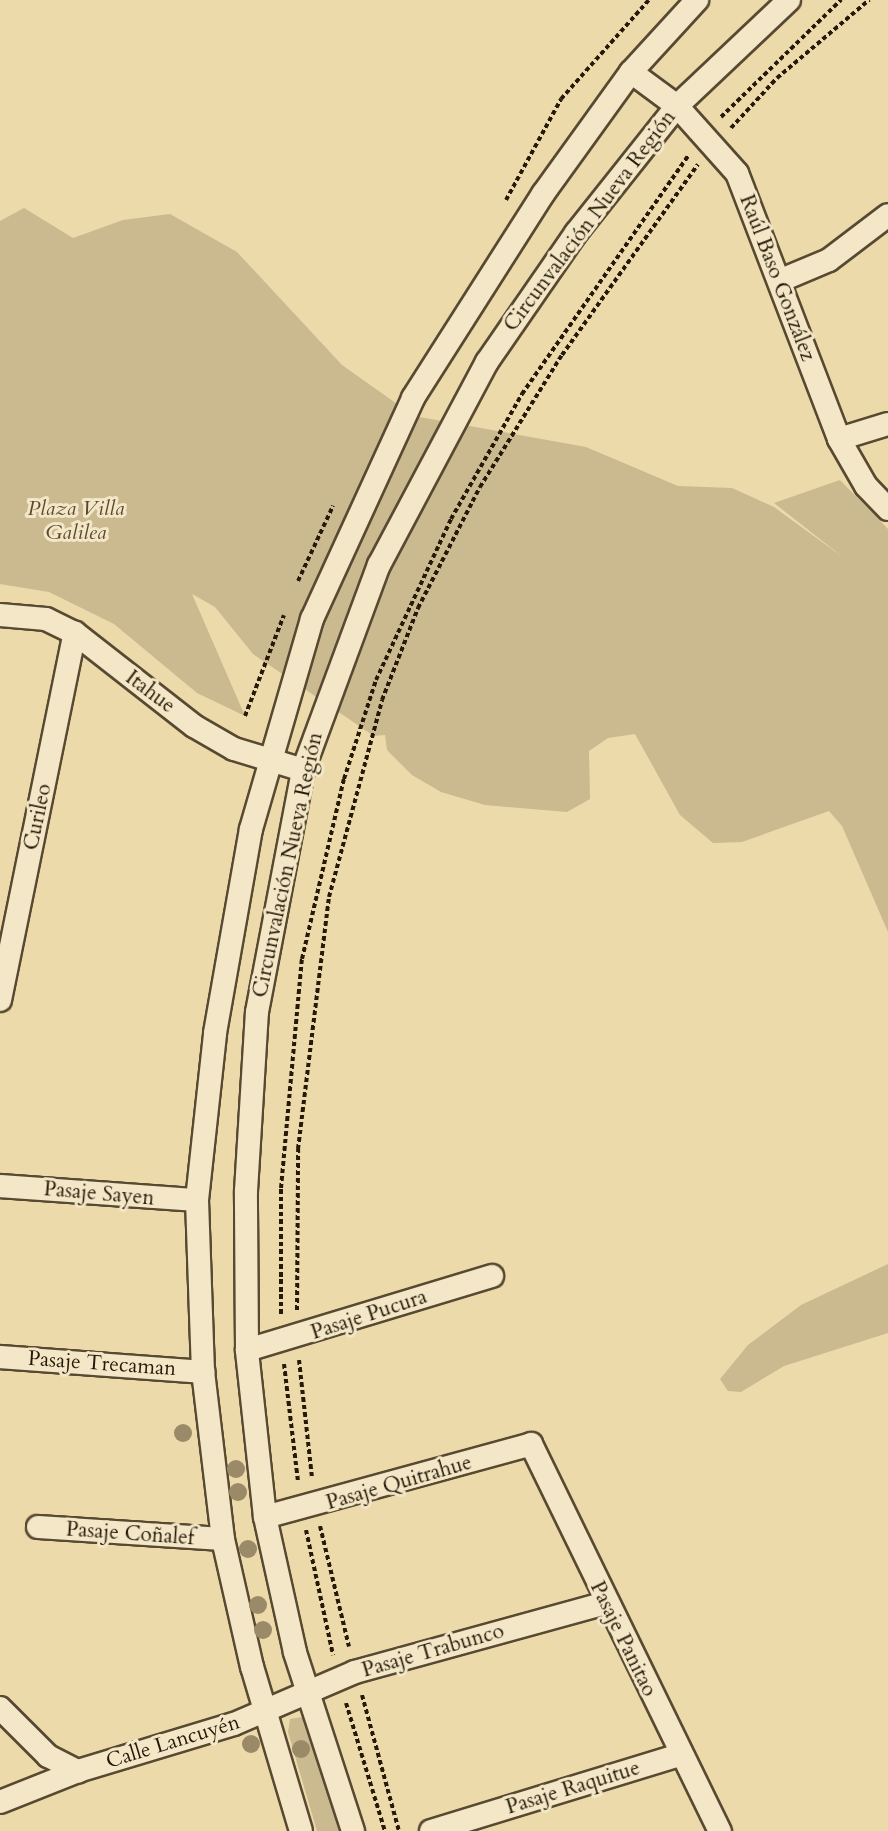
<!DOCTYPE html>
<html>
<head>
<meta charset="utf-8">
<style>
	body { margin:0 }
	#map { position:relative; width:888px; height:1831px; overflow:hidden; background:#eddaab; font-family:Cardo,serif }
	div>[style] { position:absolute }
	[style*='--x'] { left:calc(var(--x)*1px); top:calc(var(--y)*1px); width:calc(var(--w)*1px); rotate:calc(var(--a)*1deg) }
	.green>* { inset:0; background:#cbb98f }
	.path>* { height:4px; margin-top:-2px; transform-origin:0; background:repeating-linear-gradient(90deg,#261908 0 4.5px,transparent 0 7.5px) }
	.roads { filter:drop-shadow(2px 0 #584931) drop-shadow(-2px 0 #584931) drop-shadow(0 2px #584931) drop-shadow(0 -2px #584931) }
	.street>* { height:22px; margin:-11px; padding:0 11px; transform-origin:11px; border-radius:11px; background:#f3e7c8 }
	.trees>* { width:18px; height:18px; margin:-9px; border-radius:50%; background:#9b8a67 }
	span { translate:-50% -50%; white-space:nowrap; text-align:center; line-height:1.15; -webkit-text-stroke:6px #f3e7c8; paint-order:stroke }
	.street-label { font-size:21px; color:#261908 }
	.park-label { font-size:21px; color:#584930; font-style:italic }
</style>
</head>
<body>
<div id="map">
	<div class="green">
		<div style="clip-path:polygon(24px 208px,73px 238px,123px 220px,170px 214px,237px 252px,342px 365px,414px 416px,586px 447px,678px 486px,732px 488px,774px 507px,844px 558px,774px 503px,840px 480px,888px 529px,888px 932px,842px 826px,829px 811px,742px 842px,713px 843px,680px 815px,635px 734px,608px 738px,589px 751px,590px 799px,567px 812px,485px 805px,441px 792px,412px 775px,387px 750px,385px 735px,374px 736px,253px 654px,215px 607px,192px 594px,245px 716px,197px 693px,114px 624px,49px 592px,0 584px,0 221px)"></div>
		<div style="clip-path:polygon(888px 1264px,888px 1333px,784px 1366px,741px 1392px,728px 1391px,720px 1379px,748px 1345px,801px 1305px)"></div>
		<div style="clip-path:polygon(302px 1717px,310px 1728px,339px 1831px,317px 1831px,288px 1732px,290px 1719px)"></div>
	</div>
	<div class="path">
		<div style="--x:721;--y:117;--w:168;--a:-44.3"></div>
		<div style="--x:731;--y:128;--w:68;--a:-47.4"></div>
		<div style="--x:777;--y:78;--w:121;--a:-40.3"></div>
		<div style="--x:506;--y:200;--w:115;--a:-61.4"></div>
		<div style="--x:561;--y:99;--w:132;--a:-48.4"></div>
		<div style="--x:298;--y:581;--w:83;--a:-65"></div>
		<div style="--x:245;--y:716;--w:108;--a:-68.9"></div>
		<div style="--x:297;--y:1310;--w:161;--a:-89.6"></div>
		<div style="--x:298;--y:1149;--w:254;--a:-83"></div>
		<div style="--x:329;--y:897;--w:204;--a:-74.9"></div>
		<div style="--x:382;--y:700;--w:99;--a:-68.6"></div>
		<div style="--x:418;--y:608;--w:136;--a:-62.9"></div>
		<div style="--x:480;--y:487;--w:155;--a:-58.2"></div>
		<div style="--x:562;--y:355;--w:234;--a:-54.5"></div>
		<div style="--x:281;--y:1314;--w:126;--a:-90"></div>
		<div style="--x:281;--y:1188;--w:230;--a:-84.8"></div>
		<div style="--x:302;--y:959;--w:185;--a:-76.9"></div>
		<div style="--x:344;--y:779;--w:104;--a:-72.1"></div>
		<div style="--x:376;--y:680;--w:178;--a:-65"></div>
		<div style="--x:451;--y:519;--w:144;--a:-60.4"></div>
		<div style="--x:522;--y:394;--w:292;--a:-55.1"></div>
		<div style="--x:299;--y:1360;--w:118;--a:83.7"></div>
		<div style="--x:284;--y:1364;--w:118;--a:83.2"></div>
		<div style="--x:320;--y:1526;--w:124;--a:76.5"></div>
		<div style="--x:306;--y:1530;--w:128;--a:77.8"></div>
		<div style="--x:362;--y:1695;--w:141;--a:74.8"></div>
		<div style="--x:346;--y:1703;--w:134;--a:73.1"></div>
	</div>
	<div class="roads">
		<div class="street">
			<div style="--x:631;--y:72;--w:57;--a:36.5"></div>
			<div style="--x:677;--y:106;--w:90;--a:48.2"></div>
			<div style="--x:737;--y:173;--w:285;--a:69"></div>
			<div style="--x:839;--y:439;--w:54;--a:60.1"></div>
			<div style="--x:866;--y:486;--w:32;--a:46"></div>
			<div style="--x:779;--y:281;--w:54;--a:-22.8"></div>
			<div style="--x:829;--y:260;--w:74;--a:-37.3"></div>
			<div style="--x:839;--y:439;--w:51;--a:-17"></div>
			<div style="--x:0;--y:615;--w:46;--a:5"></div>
			<div style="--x:46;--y:619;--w:32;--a:26"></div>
			<div style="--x:75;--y:633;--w:151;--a:38"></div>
			<div style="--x:194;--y:726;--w:46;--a:29.9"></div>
			<div style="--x:234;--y:749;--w:72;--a:16.9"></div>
			<div style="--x:0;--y:1000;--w:375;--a:-78.5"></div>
			<div style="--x:0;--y:1186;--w:197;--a:4.1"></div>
			<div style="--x:247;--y:1350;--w:256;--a:-16.8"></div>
			<div style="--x:0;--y:1357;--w:204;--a:4.2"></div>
			<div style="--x:265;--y:1517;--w:276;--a:-15.3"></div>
			<div style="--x:531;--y:1444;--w:431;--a:64"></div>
			<div style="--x:38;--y:1527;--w:185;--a:3.7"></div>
			<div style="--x:0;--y:1708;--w:68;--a:45"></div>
			<div style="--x:48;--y:1756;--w:34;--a:27"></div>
			<div style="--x:78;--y:1771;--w:163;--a:-16.8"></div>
			<div style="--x:234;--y:1724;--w:132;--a:-23.3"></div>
			<div style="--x:355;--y:1672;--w:259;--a:-15.4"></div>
			<div style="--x:0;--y:1802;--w:84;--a:-21.7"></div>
			<div style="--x:301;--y:1831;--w:171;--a:-106.6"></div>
			<div style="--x:252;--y:1667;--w:131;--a:-102.8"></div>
			<div style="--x:223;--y:1539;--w:168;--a:-96.8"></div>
			<div style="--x:203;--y:1372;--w:172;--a:-92"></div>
			<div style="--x:197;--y:1200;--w:168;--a:-83.8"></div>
			<div style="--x:215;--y:1033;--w:207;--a:-80"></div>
			<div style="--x:251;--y:829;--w:219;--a:-73.8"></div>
			<div style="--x:312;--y:619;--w:243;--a:-65.4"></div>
			<div style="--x:413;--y:398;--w:242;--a:-57.5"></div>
			<div style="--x:543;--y:194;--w:150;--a:-54.2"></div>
			<div style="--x:631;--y:72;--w:98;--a:-47.5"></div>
			<div style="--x:353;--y:1831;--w:188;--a:-108"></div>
			<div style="--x:295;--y:1652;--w:138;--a:-102.5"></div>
			<div style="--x:265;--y:1517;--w:168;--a:-96.2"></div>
			<div style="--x:247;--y:1350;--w:159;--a:-90.4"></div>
			<div style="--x:246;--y:1191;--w:179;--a:-86.5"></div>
			<div style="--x:257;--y:1012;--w:246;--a:-79.2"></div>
			<div style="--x:303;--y:770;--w:219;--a:-69.7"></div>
			<div style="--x:379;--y:565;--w:230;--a:-62"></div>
			<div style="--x:487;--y:362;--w:157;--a:-55.4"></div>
			<div style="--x:576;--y:233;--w:162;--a:-51.5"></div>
			<div style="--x:677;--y:106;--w:154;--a:-43.4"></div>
			<div style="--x:431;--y:1831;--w:260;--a:-17"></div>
		</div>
	</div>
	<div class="trees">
		<div style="left:183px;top:1433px"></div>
		<div style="left:236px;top:1469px"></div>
		<div style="left:238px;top:1492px"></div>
		<div style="left:248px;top:1549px"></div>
		<div style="left:258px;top:1605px"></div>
		<div style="left:263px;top:1630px"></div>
		<div style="left:251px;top:1744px"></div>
		<div style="left:301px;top:1749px"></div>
	</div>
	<div class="street-label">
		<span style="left:590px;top:221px;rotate:-53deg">Circunvalación Nueva Región</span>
		<span style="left:777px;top:278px;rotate:69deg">Raúl Baso González</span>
		<span style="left:150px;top:692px;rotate:37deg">Itahue</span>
		<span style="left:38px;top:817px;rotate:-78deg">Curileo</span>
		<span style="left:288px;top:865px;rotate:-78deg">Circunvalación Nueva Región</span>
		<span style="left:99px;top:1194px;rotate:5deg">Pasaje Sayen</span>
		<span style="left:369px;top:1315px;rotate:-18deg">Pasaje Pucura</span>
		<span style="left:102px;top:1364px;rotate:4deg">Pasaje Trecaman</span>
		<span style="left:399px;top:1483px;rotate:-16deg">Pasaje Quitrahue</span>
		<span style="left:130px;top:1534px;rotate:4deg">Pasaje Coñalef</span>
		<span style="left:623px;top:1639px;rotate:64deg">Pasaje Panitao</span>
		<span style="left:433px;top:1651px;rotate:-16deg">Pasaje Trabunco</span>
		<span style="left:173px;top:1742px;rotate:-17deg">Calle Lancuyén</span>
		<span style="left:573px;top:1788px;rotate:-17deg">Pasaje Raquitue</span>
	</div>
	<div class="park-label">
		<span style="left:76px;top:521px">Plaza Villa<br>Galilea</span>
	</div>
</div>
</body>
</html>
